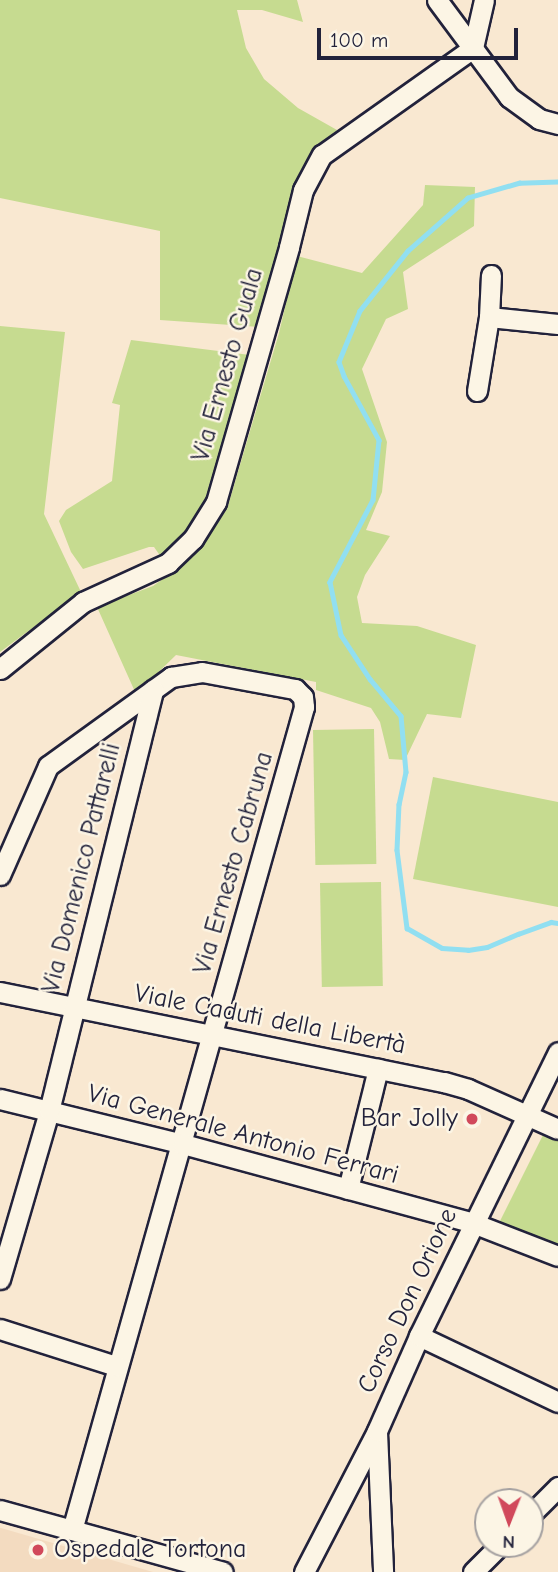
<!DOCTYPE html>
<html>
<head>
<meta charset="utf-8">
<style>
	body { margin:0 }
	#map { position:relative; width:558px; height:1572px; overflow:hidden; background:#f9e8d1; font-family:"Comic Neue",sans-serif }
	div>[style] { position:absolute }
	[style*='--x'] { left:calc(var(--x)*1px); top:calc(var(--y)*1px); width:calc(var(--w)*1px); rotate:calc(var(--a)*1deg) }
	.built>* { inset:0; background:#f3dbc0 }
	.green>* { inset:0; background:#c6db90; transform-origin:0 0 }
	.stream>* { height:4.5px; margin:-2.25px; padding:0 2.25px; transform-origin:2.25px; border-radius:2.25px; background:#91dff1 }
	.roads { filter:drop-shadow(2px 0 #22223b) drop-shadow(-2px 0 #22223b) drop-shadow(0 2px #22223b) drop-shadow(0 -2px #22223b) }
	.minor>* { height:19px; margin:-9.5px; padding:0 9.5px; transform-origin:9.5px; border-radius:9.5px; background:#fcf5e5 }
	.dots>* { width:19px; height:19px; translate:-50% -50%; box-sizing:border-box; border:4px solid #fcf5e5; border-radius:50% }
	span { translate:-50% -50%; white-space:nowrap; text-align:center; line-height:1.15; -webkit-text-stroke:5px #fcf5e5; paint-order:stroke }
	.street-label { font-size:26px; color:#22223b }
	.poi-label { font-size:26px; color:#22223b }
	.right { translate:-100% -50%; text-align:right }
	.left { translate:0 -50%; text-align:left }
	.north { position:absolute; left:474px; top:1488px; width:70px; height:70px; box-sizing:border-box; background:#fcf5e5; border:2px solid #a5a1a1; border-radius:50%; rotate:181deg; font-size:19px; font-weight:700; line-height:28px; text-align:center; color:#22223b }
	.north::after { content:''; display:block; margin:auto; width:24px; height:32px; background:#d1495b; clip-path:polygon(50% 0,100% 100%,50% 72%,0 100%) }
	.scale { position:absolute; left:317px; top:28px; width:201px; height:32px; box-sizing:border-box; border:4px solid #22223b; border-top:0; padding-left:9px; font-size:21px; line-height:24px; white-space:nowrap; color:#22223b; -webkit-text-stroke:5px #fcf5e5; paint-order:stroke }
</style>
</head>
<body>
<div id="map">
	<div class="built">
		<div style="clip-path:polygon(0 1528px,1px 1528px,153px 1572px,0 1572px)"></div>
	</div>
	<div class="green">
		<div style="clip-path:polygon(0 0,297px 0,303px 22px,262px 10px,237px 10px,246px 48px,264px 79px,298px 108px,337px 130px,305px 164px,296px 184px,258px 327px,160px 320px,160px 231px,0 198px)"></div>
		<div style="clip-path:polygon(425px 185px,475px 187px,474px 226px,403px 272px,408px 309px,386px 319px,362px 369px,387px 442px,382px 492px,366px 530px,390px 536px,365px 575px,357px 597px,362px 623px,417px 626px,476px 645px,461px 718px,427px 714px,405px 760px,389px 759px,380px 722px,371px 708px,316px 690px,316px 682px,176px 655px,136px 694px,97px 607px,153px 586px,184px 564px,202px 545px,227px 509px,279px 333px,297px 256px,362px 273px,423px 205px)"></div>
		<div style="clip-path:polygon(0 326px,65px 332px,44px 514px,81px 592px,0 652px)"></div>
		<div style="clip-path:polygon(131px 340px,250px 355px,206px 497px,192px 528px,161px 557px,154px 547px,149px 547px,83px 569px,71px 552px,59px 521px,66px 510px,112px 481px,120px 405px,112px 403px)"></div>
		<div style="left:374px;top:729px;width:135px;height:61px;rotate:89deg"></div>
		<div style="clip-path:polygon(433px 777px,558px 802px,558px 907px,413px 879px)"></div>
		<div style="left:381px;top:882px;width:104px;height:61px;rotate:89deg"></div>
		<div style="clip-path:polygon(546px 1129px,558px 1136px,558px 1251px,498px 1225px)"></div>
	</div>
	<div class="stream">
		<div style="--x:558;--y:182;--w:38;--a:178"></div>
		<div style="--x:520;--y:183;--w:54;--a:163.9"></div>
		<div style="--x:468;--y:198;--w:80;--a:138.5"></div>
		<div style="--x:408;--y:251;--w:77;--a:128.7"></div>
		<div style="--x:360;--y:311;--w:55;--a:112.4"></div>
		<div style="--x:339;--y:362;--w:15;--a:70"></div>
		<div style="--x:344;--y:376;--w:73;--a:61.3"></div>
		<div style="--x:379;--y:440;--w:60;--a:95.7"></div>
		<div style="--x:373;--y:500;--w:93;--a:117.7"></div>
		<div style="--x:330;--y:582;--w:54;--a:78.3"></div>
		<div style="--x:341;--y:635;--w:53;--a:56.6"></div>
		<div style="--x:370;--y:679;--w:48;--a:50"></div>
		<div style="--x:401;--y:716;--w:56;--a:84.9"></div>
		<div style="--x:406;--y:772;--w:33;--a:102"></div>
		<div style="--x:399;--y:804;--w:46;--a:92.5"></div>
		<div style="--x:397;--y:850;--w:79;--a:82.7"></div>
		<div style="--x:407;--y:928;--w:40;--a:29.7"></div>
		<div style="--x:442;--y:948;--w:26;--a:4"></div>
		<div style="--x:468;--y:950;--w:19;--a:-9"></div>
		<div style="--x:487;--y:947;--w:34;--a:-23"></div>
		<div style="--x:518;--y:934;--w:35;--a:-20"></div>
		<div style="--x:551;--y:922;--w:7;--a:8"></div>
	</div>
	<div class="roads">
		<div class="minor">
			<div style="--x:437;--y:0;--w:121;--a:53.4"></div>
			<div style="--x:509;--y:97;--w:37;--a:36"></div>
			<div style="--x:539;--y:119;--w:20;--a:15"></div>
			<div style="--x:489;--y:317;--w:69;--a:5.8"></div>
			<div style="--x:477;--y:391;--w:75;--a:-80.8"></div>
			<div style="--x:489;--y:317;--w:42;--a:-87.3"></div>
			<div style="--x:0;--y:669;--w:107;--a:-38.9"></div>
			<div style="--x:83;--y:602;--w:94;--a:-24.6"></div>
			<div style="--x:168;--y:563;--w:35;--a:-44"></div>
			<div style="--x:193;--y:539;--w:44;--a:-58.1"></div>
			<div style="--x:216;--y:502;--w:265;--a:-74"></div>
			<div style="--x:289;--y:247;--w:59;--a:-76.2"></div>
			<div style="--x:303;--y:190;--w:40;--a:-62"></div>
			<div style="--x:322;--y:155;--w:185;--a:-35.3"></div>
			<div style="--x:473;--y:48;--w:49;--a:-77.1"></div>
			<div style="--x:0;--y:875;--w:119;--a:-66.2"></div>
			<div style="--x:48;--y:766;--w:152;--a:-35.9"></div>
			<div style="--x:171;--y:677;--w:31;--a:-9"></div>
			<div style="--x:202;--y:672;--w:95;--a:10.4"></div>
			<div style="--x:295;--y:689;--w:11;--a:45"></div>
			<div style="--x:303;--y:697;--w:10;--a:84"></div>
			<div style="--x:304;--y:707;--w:855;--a:105.74"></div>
			<div style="--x:0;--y:992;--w:453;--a:11.5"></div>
			<div style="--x:444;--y:1082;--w:25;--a:16"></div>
			<div style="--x:468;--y:1089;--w:98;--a:24"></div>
			<div style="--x:0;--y:1099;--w:188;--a:13.8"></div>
			<div style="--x:183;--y:1144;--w:301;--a:15.2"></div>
			<div style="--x:473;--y:1223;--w:91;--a:21.2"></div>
			<div style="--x:348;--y:1189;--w:124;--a:-76"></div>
			<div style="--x:0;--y:1279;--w:175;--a:-73.7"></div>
			<div style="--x:49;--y:1111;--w:434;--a:-76.1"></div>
			<div style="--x:0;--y:1329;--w:122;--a:17.7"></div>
			<div style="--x:419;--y:1336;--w:154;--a:25.4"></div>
			<div style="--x:377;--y:1432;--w:140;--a:87.5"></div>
			<div style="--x:0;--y:1510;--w:231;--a:15.5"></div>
			<div style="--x:530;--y:1515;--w:40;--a:-45"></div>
			<div style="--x:304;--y:1572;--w:159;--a:-62.6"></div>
			<div style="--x:377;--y:1431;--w:104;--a:-66.1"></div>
			<div style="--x:419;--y:1336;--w:316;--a:-63.9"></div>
			<div style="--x:473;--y:1572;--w:40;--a:-45"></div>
		</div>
	</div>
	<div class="dots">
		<div style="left:472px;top:1119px;background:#d1495b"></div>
		<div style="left:38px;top:1550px;background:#d1495b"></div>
	</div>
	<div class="street-label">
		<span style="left:228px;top:365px;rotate:-74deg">Via Ernesto Guala</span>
		<span style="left:234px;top:863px;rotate:-74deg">Via Ernesto Cabruna</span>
		<span style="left:82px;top:868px;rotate:-76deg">Via Domenico Pattarelli</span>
		<span style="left:270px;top:1020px;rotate:11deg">Viale Caduti della Libertà</span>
		<span style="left:243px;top:1135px;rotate:15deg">Via Generale Antonio Ferrari</span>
		<span style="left:408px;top:1301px;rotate:-65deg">Corso Don Orione</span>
	</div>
	<div class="poi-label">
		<span class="right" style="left:458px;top:1119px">Bar Jolly</span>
		<span class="left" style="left:54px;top:1550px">Ospedale Tortona</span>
	</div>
	<div class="north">N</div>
	<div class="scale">100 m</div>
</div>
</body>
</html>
